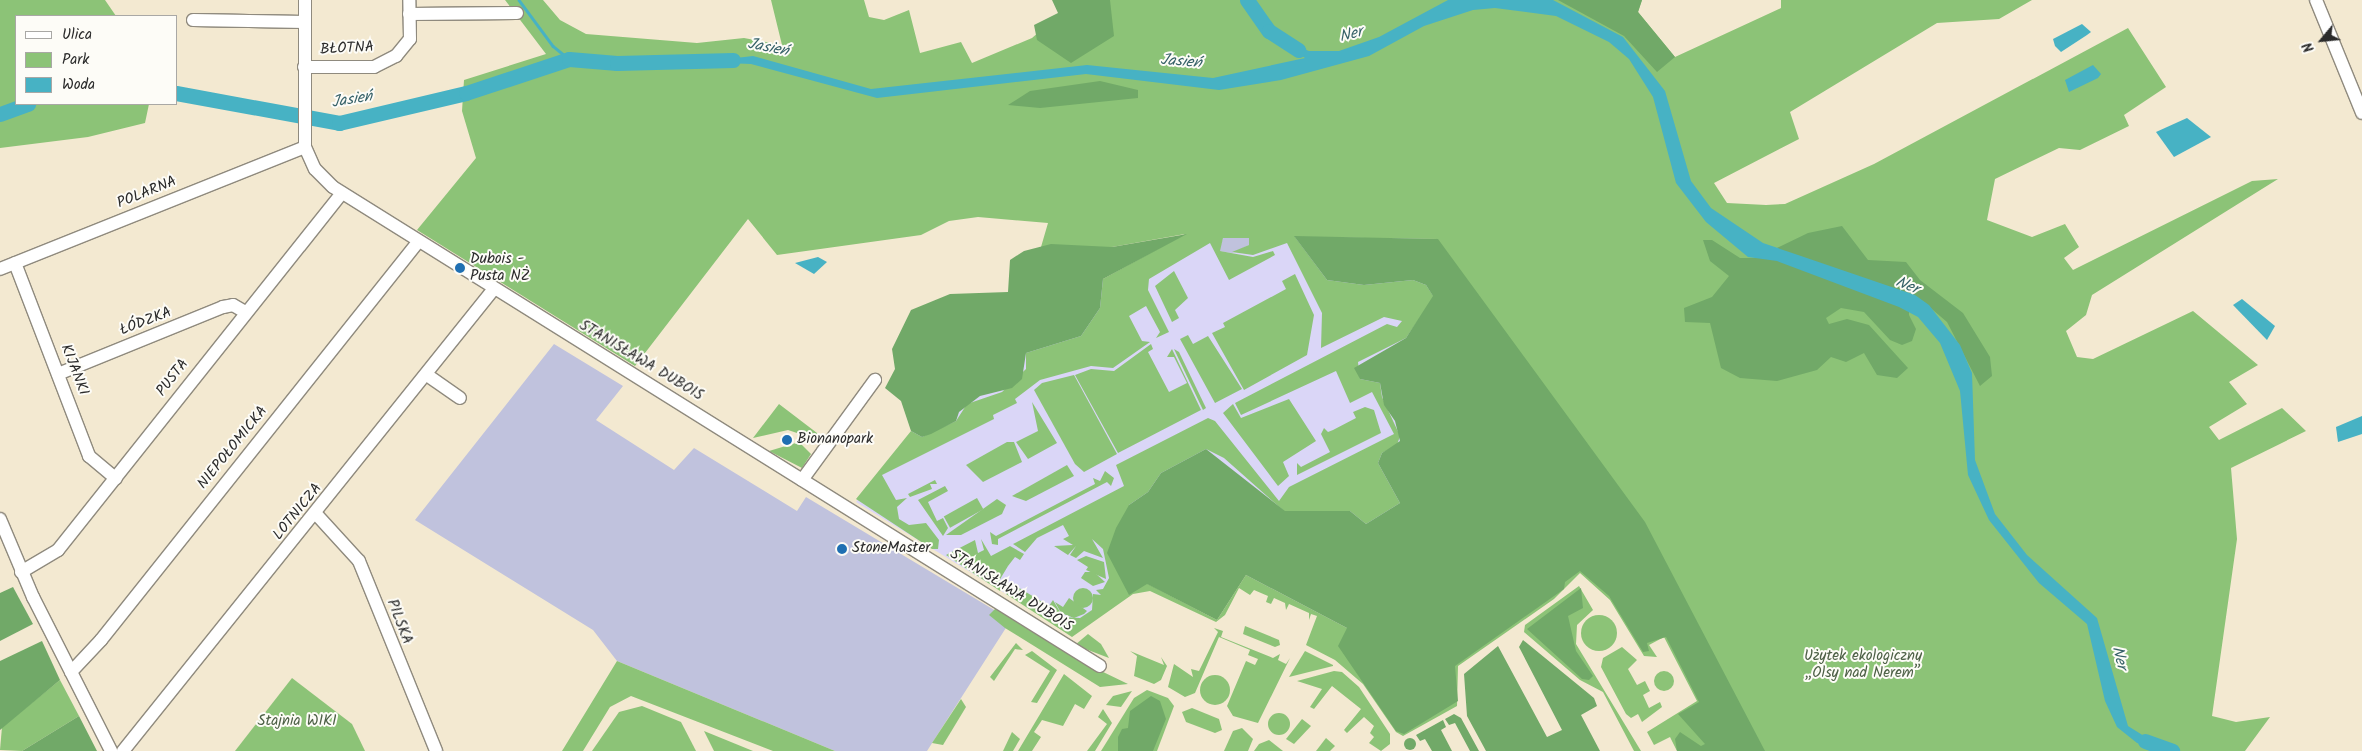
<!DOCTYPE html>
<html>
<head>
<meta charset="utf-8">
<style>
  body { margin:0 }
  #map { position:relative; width:2362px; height:751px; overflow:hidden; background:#f3e9d1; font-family:Kalam,sans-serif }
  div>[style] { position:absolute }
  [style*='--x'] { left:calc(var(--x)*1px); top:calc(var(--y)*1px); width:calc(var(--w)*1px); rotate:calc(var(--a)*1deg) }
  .built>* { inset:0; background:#dad6f7 }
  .industrial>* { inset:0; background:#c0c2dd }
  .green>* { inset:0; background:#8cc377; transform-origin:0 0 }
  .round { border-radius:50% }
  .forest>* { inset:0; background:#71a968 }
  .water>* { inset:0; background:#47b2c4 }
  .stream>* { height:2.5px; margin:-1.25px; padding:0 1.25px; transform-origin:1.25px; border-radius:1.25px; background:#47b2c4 }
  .river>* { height:15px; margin:-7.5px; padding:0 7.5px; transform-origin:7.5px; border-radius:7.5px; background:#47b2c4 }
  .roads { filter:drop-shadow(1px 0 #8f8a7e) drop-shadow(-1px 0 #8f8a7e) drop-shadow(0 1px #8f8a7e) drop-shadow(0 -1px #8f8a7e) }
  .minor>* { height:12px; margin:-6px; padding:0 6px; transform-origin:6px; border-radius:6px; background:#fff }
  .dots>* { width:14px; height:14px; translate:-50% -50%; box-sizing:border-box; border:2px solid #fdfcf7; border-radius:50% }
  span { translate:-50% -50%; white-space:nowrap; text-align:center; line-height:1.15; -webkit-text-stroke:4px #fdfcf7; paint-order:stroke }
  .street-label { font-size:15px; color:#2b2b2b }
  .poi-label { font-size:15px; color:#2b2b2b }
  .left { translate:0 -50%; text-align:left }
  .park-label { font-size:15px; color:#4d6046 }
  .water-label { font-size:16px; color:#366168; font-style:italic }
  .legend { position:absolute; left:15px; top:15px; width:162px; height:90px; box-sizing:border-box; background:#fdfcf7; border:1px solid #a9a8a5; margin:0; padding:6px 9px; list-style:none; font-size:15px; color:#2b2b2b }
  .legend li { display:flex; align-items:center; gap:10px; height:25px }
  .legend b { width:25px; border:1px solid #a9a8a5 }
  .north { position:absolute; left:2297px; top:15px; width:50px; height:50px; -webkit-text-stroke:4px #fdfcf7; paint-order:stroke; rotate:242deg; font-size:14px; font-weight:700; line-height:20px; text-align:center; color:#2b2b2b }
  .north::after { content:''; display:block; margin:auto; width:18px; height:22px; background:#2b2b2b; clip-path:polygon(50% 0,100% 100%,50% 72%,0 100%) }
</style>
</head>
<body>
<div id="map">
  <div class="built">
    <div style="clip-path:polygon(1187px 234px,1438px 239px,1645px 522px,1347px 628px,1246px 575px,1146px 584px,1070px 633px,856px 502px,977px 348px)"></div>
  </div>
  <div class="industrial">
    <div style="clip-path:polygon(1223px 238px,1249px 238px,1249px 245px,1232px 253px,1219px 251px)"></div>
    <div style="clip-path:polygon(554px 344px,623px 386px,596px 420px,674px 470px,694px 448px,797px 511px,806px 497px,1011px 620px,927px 751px,835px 751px,617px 661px,593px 630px,415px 520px)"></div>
  </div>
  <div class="green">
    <div style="clip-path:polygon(0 0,105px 0,116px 16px,16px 16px,16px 104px,149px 104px,145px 123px,88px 137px,0 148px)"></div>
    <div style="clip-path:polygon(evenodd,505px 0,543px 0,560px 20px,586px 34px,697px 43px,744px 38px,782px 45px,771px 0,864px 0,869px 17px,884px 20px,909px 10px,920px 53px,961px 42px,972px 63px,1032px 38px,1061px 13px,1055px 0,1642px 0,1638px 12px,1675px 57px,1781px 8px,1781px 0,2032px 0,1999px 19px,1937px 23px,1790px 112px,1799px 139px,1714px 183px,1727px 203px,1766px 205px,1785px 204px,1874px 164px,2128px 28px,2166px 87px,2124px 115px,2129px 126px,2080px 150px,2059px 148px,1995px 179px,1987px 220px,2032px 237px,2065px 224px,2079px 247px,2064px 258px,2073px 270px,2252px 181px,2278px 179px,2092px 295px,2086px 315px,2066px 331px,2077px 357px,2093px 359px,2193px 311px,2258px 365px,2229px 382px,2247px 404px,2209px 427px,2219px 440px,2282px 408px,2306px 431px,2231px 468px,2237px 539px,2212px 716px,2236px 722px,2270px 717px,2245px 751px,1677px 751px,1670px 737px,1654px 745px,1647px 732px,1697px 701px,1664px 637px,1649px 645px,1657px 657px,1644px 656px,1610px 600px,1580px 573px,1554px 599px,1458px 666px,1457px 706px,1403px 736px,1396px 732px,1363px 684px,1335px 660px,1306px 645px,1317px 616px,1311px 614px,1309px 620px,1309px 613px,1289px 604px,1286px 610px,1285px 603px,1274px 598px,1271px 604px,1266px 602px,1268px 596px,1254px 590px,1250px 595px,1239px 588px,1225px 615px,1216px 622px,1150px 591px,1133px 594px,1072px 637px,1006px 594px,1016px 586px,1049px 606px,1053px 600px,1063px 617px,1080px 618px,1092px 610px,1093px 594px,1101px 595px,1096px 590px,1103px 589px,1109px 578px,1103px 549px,1092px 539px,1103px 558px,1084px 551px,1076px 558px,1070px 555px,1076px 546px,1068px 555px,1054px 546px,1073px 545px,1063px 539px,1069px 536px,1063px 525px,1037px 538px,1025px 552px,1013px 544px,1124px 486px,1116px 465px,1208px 418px,1215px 421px,1279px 501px,1289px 487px,1394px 434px,1372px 392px,1350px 403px,1336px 371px,1241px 415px,1235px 403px,1387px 324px,1397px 327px,1402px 321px,1384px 317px,1321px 348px,1322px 313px,1287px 243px,1253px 255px,1232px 252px,1249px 245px,1249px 238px,1223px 238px,1220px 251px,1253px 257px,1273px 251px,1275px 255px,1229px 280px,1210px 243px,1149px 279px,1148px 290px,1169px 332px,1156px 338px,1160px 332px,1146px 306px,1129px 316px,1142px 341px,1150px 342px,1113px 368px,1091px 366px,1040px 380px,1015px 399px,1017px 403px,993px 415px,994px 419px,882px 475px,896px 500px,907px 498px,897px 507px,899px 519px,909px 525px,926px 523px,939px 540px,938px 549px,932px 549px,856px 499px,911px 431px,922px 437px,956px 421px,967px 404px,1002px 392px,1026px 369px,1026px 353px,1081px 336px,1100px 308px,1103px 279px,1185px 234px,1112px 247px,1041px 247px,1048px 223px,978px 217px,949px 221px,921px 235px,777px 255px,748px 219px,635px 366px,417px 230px,476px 158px,462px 111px,464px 80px,546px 54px,505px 0,1295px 237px,1438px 239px,1449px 649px,1347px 628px,1246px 575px,1217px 620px,1146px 583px,1129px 505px,1148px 492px,1161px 473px,1206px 449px,1224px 458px,1284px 511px,1350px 511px,1366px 524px,1400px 503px,1378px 463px,1382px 453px,1397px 445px,1400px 436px,1382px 397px,1380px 383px,1360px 379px,1358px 362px,1406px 338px,1434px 297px,1426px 285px,1413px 280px,1364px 285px,1327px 280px,1295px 237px)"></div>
    <div style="clip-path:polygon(1174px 271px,1188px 298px,1175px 310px,1179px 318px,1172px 322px,1155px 286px)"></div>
    <div style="clip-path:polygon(1295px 274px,1314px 315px,1307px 355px,1244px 390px,1212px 333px,1225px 327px,1223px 323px,1286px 289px,1282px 281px)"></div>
    <div style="clip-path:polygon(1188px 335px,1193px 344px,1208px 336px,1242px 389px,1215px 403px,1180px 339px)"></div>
    <div style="clip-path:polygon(1151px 344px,1153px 349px,1148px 352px,1169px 392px,1187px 383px,1174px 357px,1167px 357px,1172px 349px,1201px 410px,1118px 453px,1075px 375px,1091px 369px,1114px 371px)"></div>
    <div style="clip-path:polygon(1174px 349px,1179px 352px,1206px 408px,1203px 410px)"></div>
    <div style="clip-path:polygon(1074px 375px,1117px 454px,1084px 472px,1075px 464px,1034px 390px,1042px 383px)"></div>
    <div style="clip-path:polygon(1289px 399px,1316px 441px,1283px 462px,1289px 476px,1278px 486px,1223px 413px,1233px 404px,1241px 418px)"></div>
    <div style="clip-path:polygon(1032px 402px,1057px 443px,1028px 459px,1016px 442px,1038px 431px)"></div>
    <div style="clip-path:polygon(779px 404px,817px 433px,818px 440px,788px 430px,753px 438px)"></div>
    <div style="clip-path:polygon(1365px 407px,1374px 410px,1381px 433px,1297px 475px,1297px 463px,1301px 467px,1330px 452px,1321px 434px,1324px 428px,1328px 432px,1333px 430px,1356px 418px,1353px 412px)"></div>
    <div style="clip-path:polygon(799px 442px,811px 454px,802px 468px,769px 451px)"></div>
    <div style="clip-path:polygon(1007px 442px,1014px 442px,1022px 462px,983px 482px,966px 465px)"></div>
    <div style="clip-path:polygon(1067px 465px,1074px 476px,1026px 501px,1012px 496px)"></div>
    <div style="clip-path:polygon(1105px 471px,1114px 478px,1111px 486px,1107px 482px,998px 539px,998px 545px,992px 544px,990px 532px,996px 536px,1095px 484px,1093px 478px,1100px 481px)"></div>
    <div style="clip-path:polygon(935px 480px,937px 484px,930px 484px,932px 489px,910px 497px,908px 494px)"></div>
    <div style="clip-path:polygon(945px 486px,948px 491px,928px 502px,937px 521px,943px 518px,948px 528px,943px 536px,918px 500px)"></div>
    <div style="left:977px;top:498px;width:13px;height:38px;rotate:61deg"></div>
    <div style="clip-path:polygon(997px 499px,1006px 505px,1002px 514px,961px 535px,946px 535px)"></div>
    <div style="clip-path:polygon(981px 539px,991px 556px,1010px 546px,1024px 554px,1020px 560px,1015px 557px,1008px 566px,999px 581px,1004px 585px,1000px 591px,946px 555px,975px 540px,978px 553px,984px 550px)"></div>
    <div style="clip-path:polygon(1086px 556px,1104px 562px,1106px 579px,1086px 570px,1088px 567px,1077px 560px)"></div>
    <div style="clip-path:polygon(1085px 572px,1094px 572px,1105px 582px,1093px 586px,1081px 578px)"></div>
    <div style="clip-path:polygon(1579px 586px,1593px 610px,1577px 625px,1576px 644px,1641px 751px,1634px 751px,1603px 692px,1580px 680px,1524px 632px,1525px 625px)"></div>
    <div class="round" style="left:1073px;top:588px;width:20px;height:20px"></div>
    <div style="clip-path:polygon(1069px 598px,1087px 611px,1084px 614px,1074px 618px,1061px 613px,1055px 602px,1063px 607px)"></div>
    <div style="clip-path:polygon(997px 607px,1099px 670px,1128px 684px,1100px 687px,1005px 628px,989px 615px)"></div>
    <div class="round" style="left:1581px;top:615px;width:36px;height:36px"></div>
    <div style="clip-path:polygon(1245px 626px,1279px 640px,1280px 645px,1275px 647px,1243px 634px)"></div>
    <div style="clip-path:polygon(1214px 628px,1223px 631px,1221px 637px,1273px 658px,1280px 654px,1278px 660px,1286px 664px,1290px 658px,1258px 723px,1233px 716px,1227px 706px,1246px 661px,1255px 665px,1258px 659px,1248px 655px,1250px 650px,1219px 637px,1195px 693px,1185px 697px,1168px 687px,1174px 664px,1193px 677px,1191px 669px,1199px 671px,1218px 632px)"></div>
    <div style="clip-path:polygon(1088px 634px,1101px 644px,1109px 658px,1075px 645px)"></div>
    <div style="clip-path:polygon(1016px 643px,1023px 650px,1015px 649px,994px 681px,990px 677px)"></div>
    <div style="clip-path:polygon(1622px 647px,1637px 660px,1628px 669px,1637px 685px,1645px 681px,1650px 691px,1643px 695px,1649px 708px,1660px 702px,1662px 707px,1642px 722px,1638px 714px,1631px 718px,1626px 714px,1601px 667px,1603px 658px)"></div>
    <div style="clip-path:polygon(1032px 651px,1057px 670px,1037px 703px,1031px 702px,1050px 671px,1025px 655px)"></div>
    <div style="clip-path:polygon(1130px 651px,1164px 665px,1161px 657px,1167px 666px,1161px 680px,1154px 684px,1134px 676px,1137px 656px)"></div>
    <div style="clip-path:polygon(1305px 651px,1333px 665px,1333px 666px,1289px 677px)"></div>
    <div style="clip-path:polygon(617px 661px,835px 751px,773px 751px,631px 696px,610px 707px,583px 751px,562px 751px)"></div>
    <div class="round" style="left:1654px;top:671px;width:20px;height:20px"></div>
    <div style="clip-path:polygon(1334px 671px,1342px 672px,1359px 687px,1390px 734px,1390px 744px,1381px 751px,1369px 743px,1374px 737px,1370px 733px,1374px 726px,1364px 717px,1347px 733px,1344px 730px,1361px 709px,1332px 686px,1314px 709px,1310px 707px,1322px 689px,1297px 681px)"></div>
    <div style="clip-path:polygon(1064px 674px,1092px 696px,1084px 709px,1075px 704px,1063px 726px,1042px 720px,1034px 732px,1041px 737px,1032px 751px,1018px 751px)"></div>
    <div class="round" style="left:1200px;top:675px;width:30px;height:30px"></div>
    <div style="clip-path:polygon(292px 678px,352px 724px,365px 751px,235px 751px)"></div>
    <div style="clip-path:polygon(60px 680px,79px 716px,22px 751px,0 750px,2px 727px)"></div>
    <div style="clip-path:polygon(1147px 690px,1168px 698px,1174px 706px,1157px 751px,1101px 751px,1134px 698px)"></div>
    <div style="clip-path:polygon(1132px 691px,1121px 707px,1106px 705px,1113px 696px)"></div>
    <div style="clip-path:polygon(961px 699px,966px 707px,943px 745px,932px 743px)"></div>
    <div style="clip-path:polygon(642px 706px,681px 722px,696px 751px,592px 751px,619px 712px)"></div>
    <div style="clip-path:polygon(1192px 708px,1219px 719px,1222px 730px,1215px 733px,1186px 722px,1182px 712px)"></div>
    <div style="clip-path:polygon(1103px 709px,1112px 723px,1095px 751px,1087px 751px,1107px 724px,1098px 717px)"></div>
    <div class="round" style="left:1268px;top:713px;width:22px;height:22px"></div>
    <div style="clip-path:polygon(1302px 719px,1311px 726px,1294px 744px,1286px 739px)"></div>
    <div style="clip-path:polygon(1242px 728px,1253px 739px,1248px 751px,1224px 751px,1233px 731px)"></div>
    <div style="clip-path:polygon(704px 731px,753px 751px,714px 751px)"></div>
    <div style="clip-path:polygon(1012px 732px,1020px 739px,1013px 751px,1003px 751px)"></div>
    <div style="clip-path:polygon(1326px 738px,1335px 746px,1330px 751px,1316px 751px)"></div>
    <div style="clip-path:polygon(1269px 740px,1283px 751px,1254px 751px,1259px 744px)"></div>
  </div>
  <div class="forest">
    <div style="clip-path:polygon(1052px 0,1110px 0,1114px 36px,1071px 63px,1037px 40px,1034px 25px,1058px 13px)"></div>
    <div style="clip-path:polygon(1558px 0,1642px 0,1638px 12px,1675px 57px,1657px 72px,1624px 36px)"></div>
    <div style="clip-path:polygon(1100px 81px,1138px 90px,1138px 98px,1040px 108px,1008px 105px,1030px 91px)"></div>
    <div style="clip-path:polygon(1842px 226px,1868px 260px,1906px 262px,1920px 280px,1963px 313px,1990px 357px,1992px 376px,1980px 386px,1947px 322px,1920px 299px,1909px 299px,1909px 315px,1916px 329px,1912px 341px,1902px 345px,1890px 340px,1864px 312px,1841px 308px,1826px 318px,1829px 324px,1847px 319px,1869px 325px,1908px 368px,1897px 378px,1877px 375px,1864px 353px,1846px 362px,1831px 357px,1817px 370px,1777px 381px,1740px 378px,1721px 368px,1710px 323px,1685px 322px,1684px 308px,1712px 297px,1729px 276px,1710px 261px,1703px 240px,1712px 240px,1740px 258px,1756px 258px,1808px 233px)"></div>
    <div style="clip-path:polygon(1187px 234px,1103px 279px,1100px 308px,1081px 336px,1026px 353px,1022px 379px,1012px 388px,980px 396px,959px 412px,956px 421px,931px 434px,922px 437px,911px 431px,901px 401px,885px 388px,895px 369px,892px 349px,911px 310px,950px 294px,1008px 292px,1010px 260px,1024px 251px,1051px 244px,1112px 247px)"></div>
    <div style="clip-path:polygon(1294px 236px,1438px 239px,1645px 522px,1765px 751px,1677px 751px,1675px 739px,1680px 732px,1701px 746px,1705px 744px,1678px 714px,1699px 702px,1666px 637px,1647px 643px,1649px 651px,1643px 652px,1609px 596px,1580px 571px,1565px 582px,1564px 589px,1455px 666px,1458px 701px,1404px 734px,1396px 731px,1338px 646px,1347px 628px,1246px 575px,1217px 620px,1147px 584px,1129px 595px,1107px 553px,1116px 528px,1129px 505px,1148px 492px,1161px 473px,1206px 449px,1285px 511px,1350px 511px,1366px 524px,1400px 503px,1378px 463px,1382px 453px,1400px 441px,1395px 421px,1384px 405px,1380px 383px,1360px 379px,1354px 368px,1406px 338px,1433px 296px,1426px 285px,1413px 280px,1364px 285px,1327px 280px)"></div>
    <div style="clip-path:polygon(13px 587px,33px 624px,0 641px,0 593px)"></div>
    <div style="clip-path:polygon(1581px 588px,1583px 608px,1568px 616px,1576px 651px,1593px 676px,1589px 680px,1582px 679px,1527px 629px)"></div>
    <div style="clip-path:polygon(1523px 640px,1594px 698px,1597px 706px,1581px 715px,1600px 751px,1486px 751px,1467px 716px,1464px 674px,1498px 646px,1547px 737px,1562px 730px,1519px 647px)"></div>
    <div style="clip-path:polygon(42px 641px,60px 680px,0 730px,0 661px)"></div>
    <div style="clip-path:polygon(1151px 696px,1160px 701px,1166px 719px,1153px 751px,1118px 751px,1118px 737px,1122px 729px,1128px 728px,1130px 711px)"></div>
    <div style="clip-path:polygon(1454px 714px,1461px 718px,1479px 751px,1470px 751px,1455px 723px,1449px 725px,1445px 719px)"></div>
    <div style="clip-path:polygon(79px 716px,97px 751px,21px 751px,22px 751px)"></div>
    <div style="clip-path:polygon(1443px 720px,1446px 727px,1441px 730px,1452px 751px,1432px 751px,1425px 739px,1420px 741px,1416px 735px)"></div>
    <div class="round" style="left:1404px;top:738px;width:12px;height:12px"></div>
  </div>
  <div class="water">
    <div style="clip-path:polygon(1448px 0,1553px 0,1623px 37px,1665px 91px,1691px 181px,1711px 208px,1763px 243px,1915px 295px,1929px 305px,1960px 345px,1972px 373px,1975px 460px,1995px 514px,2027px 555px,2097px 618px,2128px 726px,2168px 751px,2137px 743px,2117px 727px,2105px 701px,2087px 624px,2039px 583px,1989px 520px,1968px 475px,1960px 391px,1940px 343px,1918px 317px,1899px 307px,1777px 261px,1748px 257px,1706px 222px,1676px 183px,1653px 97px,1629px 59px,1609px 42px,1556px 16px,1495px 8px,1473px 10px,1424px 26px,1369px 56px,1281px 80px,1219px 90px,1086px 74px,877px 98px,751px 64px,701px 62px,753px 56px,871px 89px,1087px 65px,1213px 78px,1305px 58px,1280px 41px,1309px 51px,1339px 51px,1379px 37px)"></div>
    <div style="clip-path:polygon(2082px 24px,2091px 32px,2087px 35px,2061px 52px,2055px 46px,2053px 39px)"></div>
    <div style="clip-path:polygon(2093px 65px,2101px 74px,2098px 78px,2069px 92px,2065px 80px)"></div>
    <div style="clip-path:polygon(2187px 118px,2211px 137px,2174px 157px,2156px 132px)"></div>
    <div style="clip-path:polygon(818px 257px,827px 262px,814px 274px,795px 263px)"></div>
    <div style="clip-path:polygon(2242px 299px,2275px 326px,2267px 340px,2233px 305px)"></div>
    <div style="clip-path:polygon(2362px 416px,2362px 434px,2338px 442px,2336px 427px)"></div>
  </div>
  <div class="stream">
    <div style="--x:519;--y:0;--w:57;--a:53.5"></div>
    <div style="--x:553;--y:46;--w:21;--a:39"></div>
  </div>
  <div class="river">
    <div style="--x:1247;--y:0;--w:38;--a:55"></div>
    <div style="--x:1269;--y:31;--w:35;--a:33"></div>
    <div style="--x:176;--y:93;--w:166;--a:10.4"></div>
    <div style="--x:339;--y:123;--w:130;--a:-13.3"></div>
    <div style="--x:466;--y:93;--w:108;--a:-18.3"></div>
    <div style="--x:569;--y:59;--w:48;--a:4.8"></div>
    <div style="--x:617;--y:63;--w:116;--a:-1.5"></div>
    <div style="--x:0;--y:114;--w:30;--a:-20"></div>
    <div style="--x:2145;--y:741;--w:29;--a:20"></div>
  </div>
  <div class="roads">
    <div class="minor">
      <div style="--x:305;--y:0;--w:147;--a:90"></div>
      <div style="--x:305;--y:147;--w:24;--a:66"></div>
      <div style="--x:315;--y:169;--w:25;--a:45"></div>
      <div style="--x:333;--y:187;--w:904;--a:31.99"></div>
      <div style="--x:2316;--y:0;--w:122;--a:67.8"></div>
      <div style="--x:409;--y:14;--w:108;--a:-0.5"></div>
      <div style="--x:193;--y:20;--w:112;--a:1"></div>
      <div style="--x:304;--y:67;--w:70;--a:0"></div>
      <div style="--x:374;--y:67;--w:25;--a:-27"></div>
      <div style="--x:396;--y:56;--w:22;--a:-51"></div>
      <div style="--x:410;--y:39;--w:39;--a:-91"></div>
      <div style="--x:15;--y:263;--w:207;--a:69"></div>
      <div style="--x:89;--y:456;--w:35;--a:40"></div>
      <div style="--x:0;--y:269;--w:328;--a:-21.8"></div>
      <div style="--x:58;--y:374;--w:178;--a:-22.1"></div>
      <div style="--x:223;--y:307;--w:10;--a:-11"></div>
      <div style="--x:233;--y:305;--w:14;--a:30"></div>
      <div style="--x:427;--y:375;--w:40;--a:34.9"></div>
      <div style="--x:802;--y:480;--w:124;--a:-53.9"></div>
      <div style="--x:317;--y:515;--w:62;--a:47.6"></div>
      <div style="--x:359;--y:561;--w:205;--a:67.9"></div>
      <div style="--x:0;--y:519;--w:85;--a:67.1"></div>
      <div style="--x:33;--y:597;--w:173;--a:63.1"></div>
      <div style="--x:21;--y:572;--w:43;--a:-30.7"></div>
      <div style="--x:58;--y:550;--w:456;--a:-51.5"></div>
      <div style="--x:71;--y:672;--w:44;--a:-46.8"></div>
      <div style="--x:101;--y:640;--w:509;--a:-51.46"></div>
      <div style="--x:123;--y:751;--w:591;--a:-51.25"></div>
    </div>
  </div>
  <div class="dots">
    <div style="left:460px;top:268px;background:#1f6fb2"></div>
    <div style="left:787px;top:440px;background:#1f6fb2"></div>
    <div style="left:842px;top:549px;background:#1f6fb2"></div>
  </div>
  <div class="street-label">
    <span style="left:347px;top:49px;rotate:-3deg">BŁOTNA</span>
    <span style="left:147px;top:193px;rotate:-22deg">POLARNA</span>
    <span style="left:146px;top:322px;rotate:-21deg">ŁÓDZKA</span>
    <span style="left:641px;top:361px;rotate:31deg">STANISŁAWA DUBOIS</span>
    <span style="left:74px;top:370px;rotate:69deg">KIJANKI</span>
    <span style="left:173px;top:378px;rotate:-52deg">PUSTA</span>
    <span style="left:233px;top:448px;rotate:-51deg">NIEPOŁOMICKA</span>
    <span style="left:298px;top:512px;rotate:-51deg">LOTNICZA</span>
    <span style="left:1011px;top:591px;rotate:32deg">STANISŁAWA DUBOIS</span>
    <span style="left:399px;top:622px;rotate:69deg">PILSKA</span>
  </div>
  <div class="poi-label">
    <span class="left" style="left:470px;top:268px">Dubois -<br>Pusta NŻ</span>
    <span class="left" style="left:797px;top:440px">Bionanopark</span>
    <span class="left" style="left:852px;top:549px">StoneMaster</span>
  </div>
  <div class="park-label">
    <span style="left:1863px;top:665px">Użytek ekologiczny<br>„Olsy nad Nerem”</span>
    <span style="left:297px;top:722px">Stajnia WIKI</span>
  </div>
  <div class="water-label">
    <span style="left:1351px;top:35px;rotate:-16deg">Ner</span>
    <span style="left:768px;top:48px;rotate:11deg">Jasień</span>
    <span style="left:1181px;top:62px;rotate:5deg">Jasień</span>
    <span style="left:352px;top:100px;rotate:-9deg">Jasień</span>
    <span style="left:1907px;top:286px;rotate:22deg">Ner</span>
    <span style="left:2119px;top:658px;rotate:76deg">Ner</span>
  </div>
  <ul class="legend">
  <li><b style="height:6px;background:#fff"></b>Ulica</li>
  <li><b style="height:14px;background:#8cc377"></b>Park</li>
  <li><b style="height:14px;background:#47b2c4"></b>Woda</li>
  </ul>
  <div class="north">N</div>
</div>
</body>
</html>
